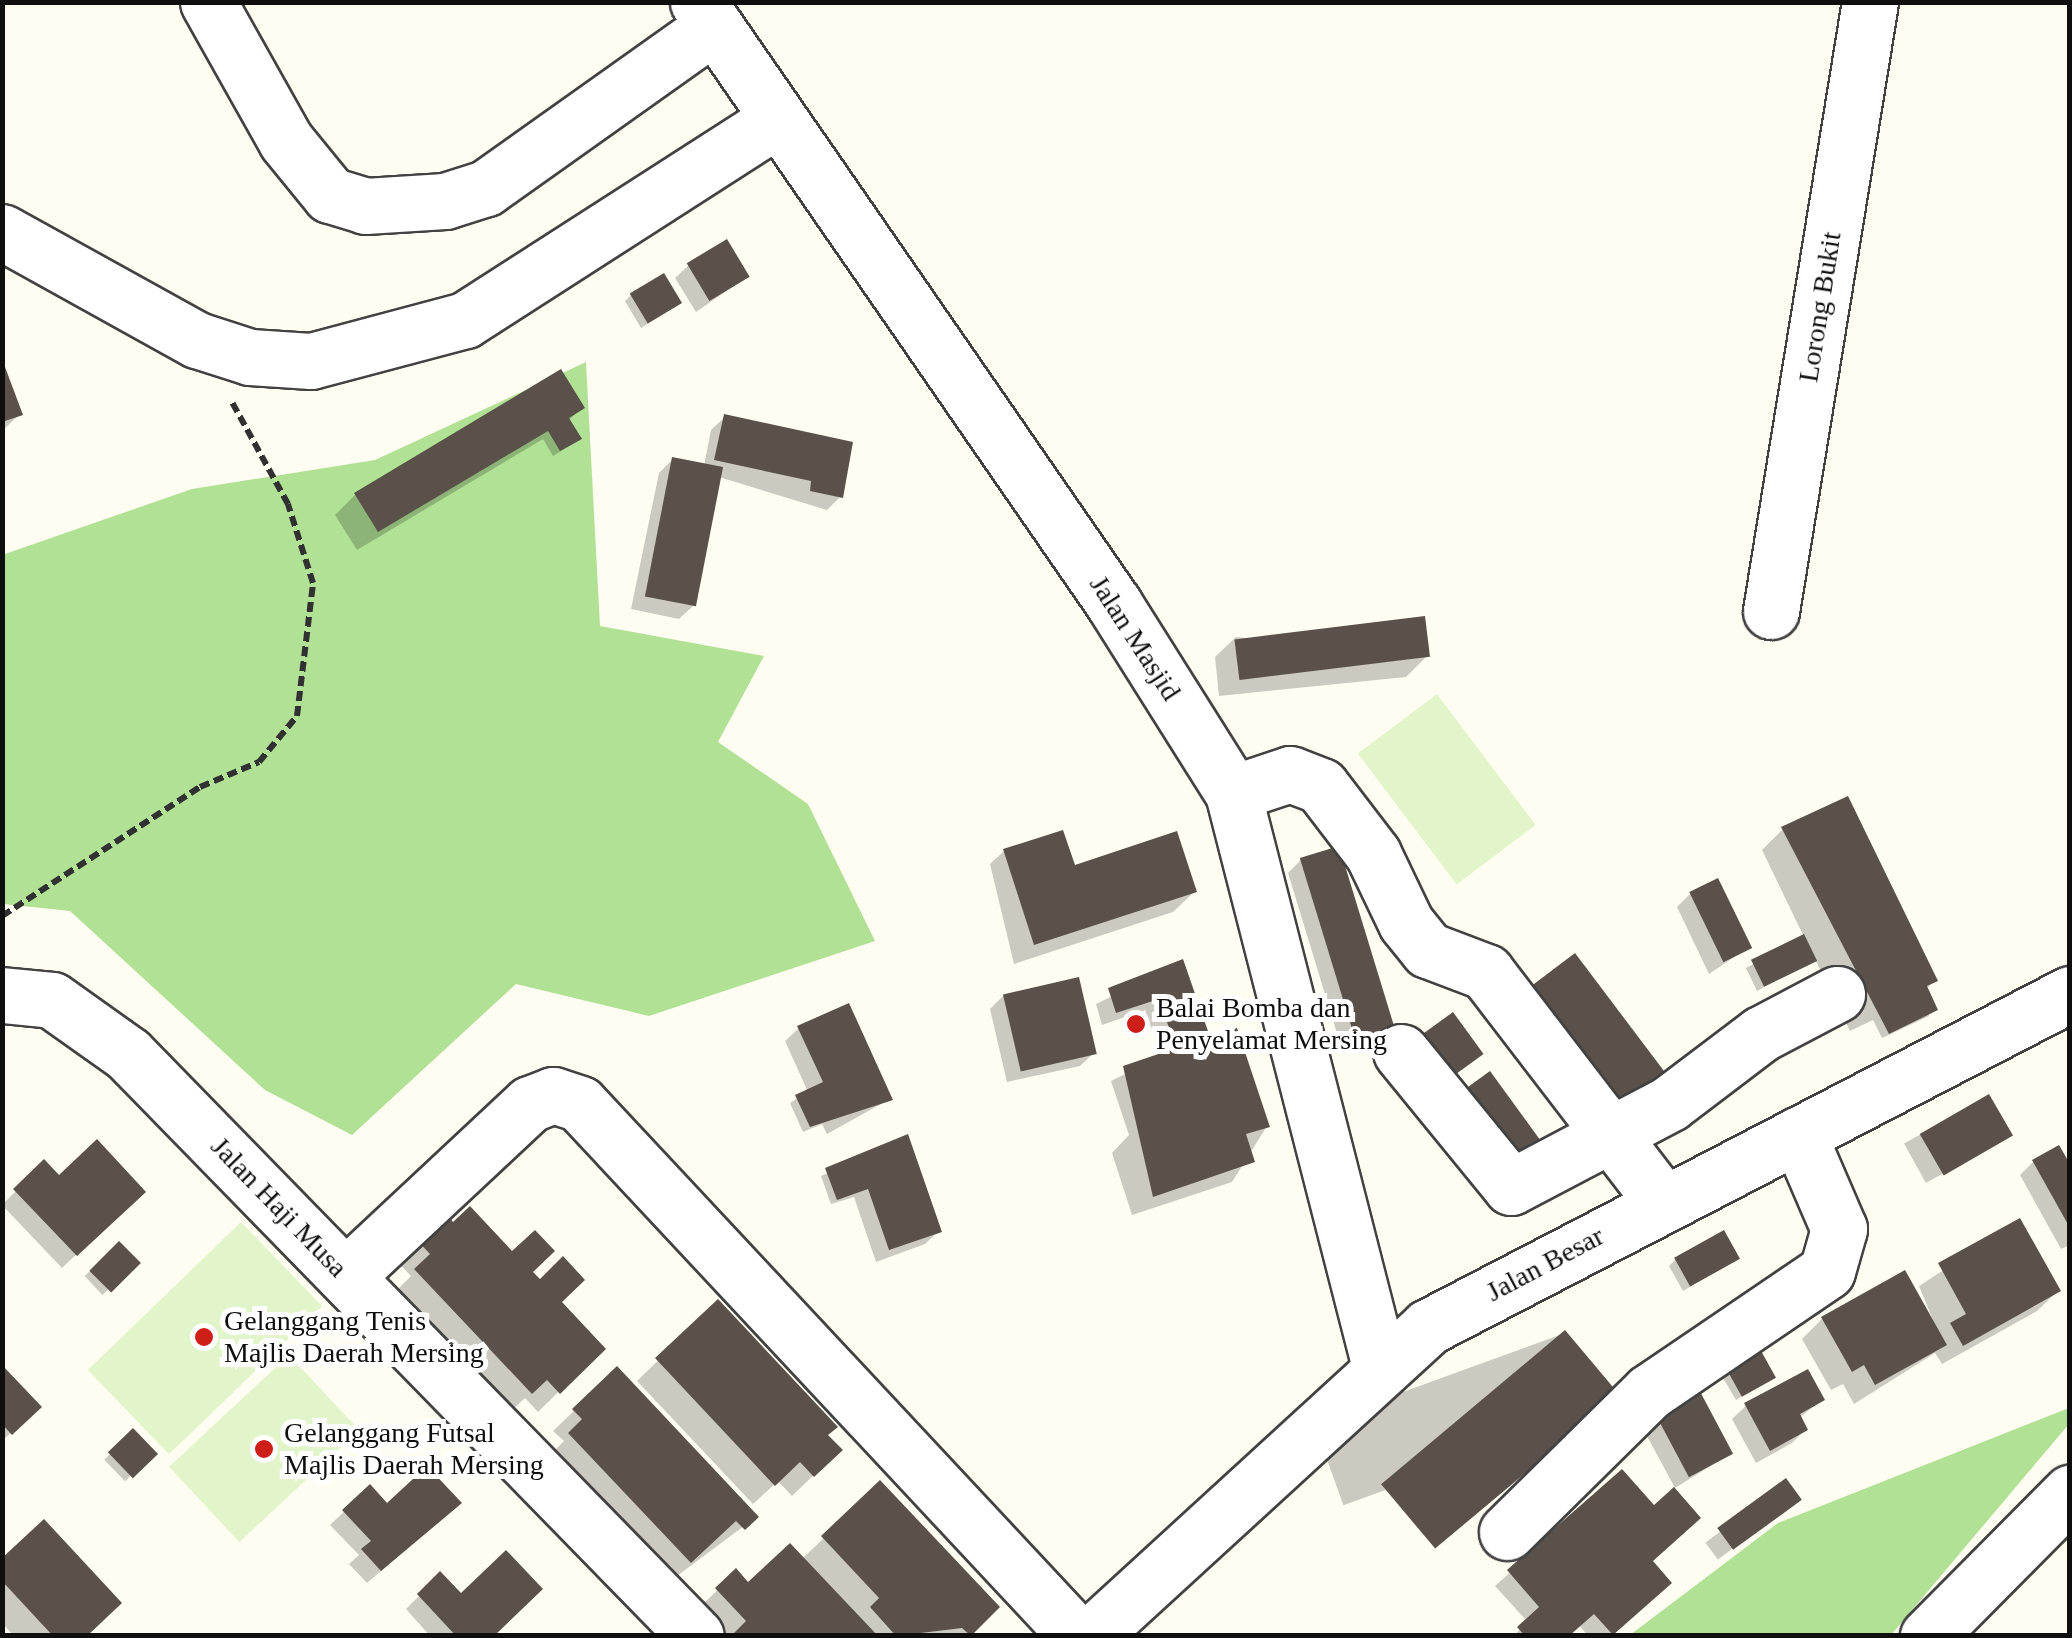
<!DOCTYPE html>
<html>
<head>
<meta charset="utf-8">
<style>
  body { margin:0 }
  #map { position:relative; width:2072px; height:1638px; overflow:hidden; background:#fffdf1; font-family:Georgia,serif }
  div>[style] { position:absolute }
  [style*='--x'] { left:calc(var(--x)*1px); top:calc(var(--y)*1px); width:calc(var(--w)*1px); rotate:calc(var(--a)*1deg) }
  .forest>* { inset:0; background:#b0e194 }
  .pitch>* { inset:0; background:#e2f4c9; transform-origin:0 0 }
  .shadow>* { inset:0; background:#0003; transform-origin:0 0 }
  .building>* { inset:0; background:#59514a; transform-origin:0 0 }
  .path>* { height:6px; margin-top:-3px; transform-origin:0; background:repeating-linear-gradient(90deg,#313131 0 10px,transparent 0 15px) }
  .roads { filter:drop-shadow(2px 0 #424242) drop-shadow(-2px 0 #424242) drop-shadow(0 2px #424242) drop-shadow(0 -2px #424242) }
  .minor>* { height:55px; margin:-27.5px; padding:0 27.5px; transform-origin:27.5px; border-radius:27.5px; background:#fff }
  .dots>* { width:28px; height:28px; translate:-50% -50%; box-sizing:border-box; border:5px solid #fff; border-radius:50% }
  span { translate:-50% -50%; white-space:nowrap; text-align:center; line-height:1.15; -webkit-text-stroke:10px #fff; paint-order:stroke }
  .street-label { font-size:28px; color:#0f0f0f }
  .poi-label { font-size:28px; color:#0f0f0f }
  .left { translate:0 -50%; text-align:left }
  .frame { position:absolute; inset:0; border:5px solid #0f0f0f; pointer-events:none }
</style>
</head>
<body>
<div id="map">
  <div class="forest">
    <div style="clip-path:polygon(586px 362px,600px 626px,764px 656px,718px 742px,808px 804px,875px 941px,649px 1016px,516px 984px,352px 1135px,265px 1090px,70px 911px,3px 904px,2px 555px,192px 489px,375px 460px)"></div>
    <div style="clip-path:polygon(2069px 1408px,2069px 1424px,1891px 1635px,1630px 1635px,1778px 1523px)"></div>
  </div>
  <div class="pitch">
    <div style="left:1437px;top:694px;width:164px;height:99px;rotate:53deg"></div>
    <div style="left:241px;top:1222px;width:117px;height:213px;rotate:46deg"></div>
    <div style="left:289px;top:1355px;width:103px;height:164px;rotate:47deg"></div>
  </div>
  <div class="shadow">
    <div style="clip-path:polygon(689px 265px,747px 277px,696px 312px,675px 278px)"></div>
    <div style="clip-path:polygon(631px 295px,673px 308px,641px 328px,625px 301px)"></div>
    <div style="clip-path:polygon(2px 365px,20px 414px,2px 431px)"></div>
    <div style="clip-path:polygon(581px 408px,568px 421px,579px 438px,573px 444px,553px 456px,543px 439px,357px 550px,335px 515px,355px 495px)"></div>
    <div style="clip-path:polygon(725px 417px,841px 496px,827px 510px,719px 477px,693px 606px,679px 619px,631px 609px,659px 473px,673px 459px,704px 466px,711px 430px)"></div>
    <div style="clip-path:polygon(1236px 637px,1427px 656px,1406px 677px,1219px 696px,1215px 657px)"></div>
    <div style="clip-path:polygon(1783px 829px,1935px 980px,1926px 989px,1929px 1016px,1882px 1038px,1873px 1020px,1850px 1031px,1815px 959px,1757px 991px,1746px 968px,1804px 937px,1762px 850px)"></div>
    <div style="clip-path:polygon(1004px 851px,1073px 867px,1194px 892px,1173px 912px,1014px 964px,990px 864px)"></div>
    <div style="clip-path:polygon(1301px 860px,1392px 1030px,1378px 1043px,1343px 1053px,1288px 873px)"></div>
    <div style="clip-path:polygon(1690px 894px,1749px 947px,1709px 974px,1677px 907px)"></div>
    <div style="clip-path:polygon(1182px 962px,1209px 1042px,1267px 1126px,1232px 1182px,1132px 1215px,1112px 1153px,1129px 1135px,1111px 1081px,1161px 1056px,1145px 1010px,1102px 1025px,1096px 1004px)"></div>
    <div style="clip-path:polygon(1004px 995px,1094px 1053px,1080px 1066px,1007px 1082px,990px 1009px)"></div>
    <div style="clip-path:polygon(799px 1028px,890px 1099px,827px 1134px,822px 1124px,803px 1132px,790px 1103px,808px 1092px,785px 1041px)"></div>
    <div style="left:1988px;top:1097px;width:45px;height:96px;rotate:61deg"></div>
    <div style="clip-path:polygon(858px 1159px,939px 1231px,925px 1244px,876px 1262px,854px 1197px,831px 1204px,821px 1176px)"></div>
    <div style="clip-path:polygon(2033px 1162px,2070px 1170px,2070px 1245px,2061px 1249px,2020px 1175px)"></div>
    <div style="clip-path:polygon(44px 1163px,59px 1179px,142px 1192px,62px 1268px,2px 1205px)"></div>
    <div style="clip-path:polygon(2019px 1221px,2058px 1291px,2037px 1311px,1942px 1364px,1935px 1353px,1854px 1404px,1843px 1384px,1831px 1390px,1802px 1339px,1822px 1319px,1940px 1337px,1919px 1286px)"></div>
    <div style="clip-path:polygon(453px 1225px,530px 1273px,602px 1349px,538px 1412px,525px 1398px,510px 1412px,396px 1291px,411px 1276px,393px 1257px)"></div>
    <div style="left:119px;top:1244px;width:26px;height:47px;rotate:47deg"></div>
    <div style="clip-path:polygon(1737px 1259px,1683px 1291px,1669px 1266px,1675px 1260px)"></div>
    <div style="clip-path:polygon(717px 1303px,825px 1435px,819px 1470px,792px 1496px,778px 1481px,753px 1504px,637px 1381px)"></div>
    <div style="left:1565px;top:1333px;width:86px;height:267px;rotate:70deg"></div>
    <div style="clip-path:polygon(2px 1368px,39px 1407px,2px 1441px)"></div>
    <div style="clip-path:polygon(617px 1370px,756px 1517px,669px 1582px,550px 1455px,564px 1441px,553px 1431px)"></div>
    <div style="clip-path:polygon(1728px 1370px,1773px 1377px,1736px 1400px,1722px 1376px)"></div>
    <div style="clip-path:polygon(1822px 1400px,1799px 1418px,1805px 1430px,1792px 1443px,1756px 1463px,1732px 1419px,1746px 1406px)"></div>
    <div style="clip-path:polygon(1653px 1409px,1730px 1454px,1675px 1488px,1640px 1423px)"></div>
    <div style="left:133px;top:1432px;width:30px;height:40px;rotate:46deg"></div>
    <div style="clip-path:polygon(1621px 1473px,1656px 1596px,1611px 1636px,1588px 1636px,1579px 1625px,1567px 1636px,1514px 1636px,1527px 1621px,1495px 1586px)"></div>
    <div style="left:1786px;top:1482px;width:21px;height:101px;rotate:53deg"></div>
    <div style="clip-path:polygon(880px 1484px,997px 1607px,968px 1636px,721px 1636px,697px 1610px,736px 1572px,748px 1586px,802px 1559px)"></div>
    <div style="clip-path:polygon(369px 1488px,387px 1507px,445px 1516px,367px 1583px,349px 1564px,359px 1555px,330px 1525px)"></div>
    <div style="clip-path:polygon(2px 1561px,85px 1636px,14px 1636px,2px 1623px)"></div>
    <div style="clip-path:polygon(440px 1575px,488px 1636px,430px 1636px,406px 1609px)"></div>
  </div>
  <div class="building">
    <div style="left:727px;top:239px;width:44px;height:47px;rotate:59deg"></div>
    <div style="left:664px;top:273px;width:35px;height:40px;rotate:59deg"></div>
    <div style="clip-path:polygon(2px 359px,23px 415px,2px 422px)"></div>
    <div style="clip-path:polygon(561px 369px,585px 408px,569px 418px,582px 439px,560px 451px,548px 431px,378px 532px,354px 493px)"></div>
    <div style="clip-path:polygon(724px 414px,853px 442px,843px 498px,810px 491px,811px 481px,714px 460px)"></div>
    <div style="left:672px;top:457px;width:52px;height:142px;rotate:11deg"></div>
    <div style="left:1425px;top:616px;width:41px;height:192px;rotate:83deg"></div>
    <div style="clip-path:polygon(1848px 796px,1938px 981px,1927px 986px,1938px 1010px,1889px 1034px,1781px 827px)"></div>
    <div style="clip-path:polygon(1063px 830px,1075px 865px,1177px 831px,1197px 892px,1034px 945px,1003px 849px)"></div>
    <div style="left:1339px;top:846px;width:192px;height:41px;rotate:73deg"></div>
    <div style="left:1718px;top:878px;width:78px;height:32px;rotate:64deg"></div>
    <div style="left:1804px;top:934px;width:30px;height:59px;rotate:64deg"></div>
    <div style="left:1575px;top:953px;width:151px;height:58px;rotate:53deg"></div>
    <div style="clip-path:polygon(1183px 959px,1210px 1037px,1237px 1028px,1270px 1127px,1246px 1134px,1255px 1162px,1153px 1197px,1123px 1066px,1176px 1048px,1159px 999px,1116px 1013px,1108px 988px)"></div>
    <div style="left:1079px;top:977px;width:79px;height:78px;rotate:77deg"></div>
    <div style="clip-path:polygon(849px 1003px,893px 1100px,810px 1127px,795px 1095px,823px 1082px,797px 1026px)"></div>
    <div style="left:1453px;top:1012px;width:52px;height:57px;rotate:54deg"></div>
    <div style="left:1490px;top:1071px;width:97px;height:51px;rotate:54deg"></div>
    <div style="left:1989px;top:1094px;width:48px;height:80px;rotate:60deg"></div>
    <div style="clip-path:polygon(908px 1134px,942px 1232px,889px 1250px,868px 1189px,837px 1200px,825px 1168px)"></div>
    <div style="clip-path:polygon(97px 1139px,146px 1192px,77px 1256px,13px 1189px,44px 1159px,59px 1175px)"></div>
    <div style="clip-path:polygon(2059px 1145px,2070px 1164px,2070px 1228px,2032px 1160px)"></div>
    <div style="clip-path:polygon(470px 1206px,512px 1251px,535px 1230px,555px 1251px,533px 1272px,540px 1279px,563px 1256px,585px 1280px,562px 1302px,606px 1349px,560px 1394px,547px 1380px,532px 1394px,414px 1269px,430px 1254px,412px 1235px,441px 1208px,453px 1222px)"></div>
    <div style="clip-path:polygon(2020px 1218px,2061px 1291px,1963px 1346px,1950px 1323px,1966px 1314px,1938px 1263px)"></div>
    <div style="left:1724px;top:1230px;width:33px;height:57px;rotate:61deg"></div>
    <div style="left:119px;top:1241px;width:31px;height:42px;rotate:45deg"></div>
    <div style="clip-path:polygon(1905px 1270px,1947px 1345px,1875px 1385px,1864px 1365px,1852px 1372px,1821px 1317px)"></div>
    <div style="clip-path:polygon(718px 1299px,838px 1427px,828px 1435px,843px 1450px,814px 1477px,800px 1462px,775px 1486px,655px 1358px)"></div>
    <div style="left:1565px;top:1330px;width:84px;height:240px;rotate:50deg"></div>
    <div style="left:1760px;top:1349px;width:33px;height:39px;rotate:61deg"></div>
    <div style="clip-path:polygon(2px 1365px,42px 1407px,12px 1435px,2px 1424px)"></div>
    <div style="clip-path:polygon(617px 1366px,759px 1517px,745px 1530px,736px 1521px,691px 1563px,568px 1433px,582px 1419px,572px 1409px)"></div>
    <div style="clip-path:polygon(1808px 1369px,1825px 1400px,1800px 1414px,1808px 1430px,1770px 1451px,1744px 1403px)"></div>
    <div style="left:1696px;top:1384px;width:79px;height:50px;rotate:62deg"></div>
    <div style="left:133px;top:1428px;width:36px;height:35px;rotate:46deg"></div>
    <div style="clip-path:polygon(427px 1466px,462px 1503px,381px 1571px,361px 1549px,371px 1541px,342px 1510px,370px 1484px,387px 1503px)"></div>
    <div style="clip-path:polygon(1622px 1469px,1654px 1505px,1674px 1487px,1701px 1518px,1653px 1561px,1672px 1583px,1613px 1635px,1594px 1614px,1569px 1636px,1525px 1636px,1517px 1627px,1539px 1607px,1507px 1570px)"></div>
    <div style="left:1786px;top:1478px;width:27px;height:85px;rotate:54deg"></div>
    <div style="clip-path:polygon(880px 1480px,1000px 1607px,971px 1636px,962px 1628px,896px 1636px,870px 1607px,879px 1598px,821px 1536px)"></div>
    <div style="clip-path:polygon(44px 1519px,122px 1603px,87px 1636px,53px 1636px,2px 1581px,2px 1558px)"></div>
    <div style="clip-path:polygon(790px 1543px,878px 1636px,731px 1636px,746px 1621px,715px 1588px,736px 1568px,748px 1582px)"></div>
    <div style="clip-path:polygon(506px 1550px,543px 1589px,494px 1636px,456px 1636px,417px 1594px,440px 1571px,461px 1593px)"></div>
  </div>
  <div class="path">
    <div style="--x:2;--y:916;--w:236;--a:-33.1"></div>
    <div style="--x:200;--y:787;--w:64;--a:-23"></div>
    <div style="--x:259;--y:762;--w:60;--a:-50.4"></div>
    <div style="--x:297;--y:716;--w:134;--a:-83.1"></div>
    <div style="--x:313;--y:583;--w:83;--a:-107.6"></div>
    <div style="--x:288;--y:504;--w:116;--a:-118.8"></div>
  </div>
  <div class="roads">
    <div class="minor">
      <div style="--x:208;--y:2;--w:159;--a:60.7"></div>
      <div style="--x:286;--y:141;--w:70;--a:50.8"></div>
      <div style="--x:330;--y:195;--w:37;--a:17"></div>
      <div style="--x:365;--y:206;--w:80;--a:-3.6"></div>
      <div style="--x:445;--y:201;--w:43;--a:-17.6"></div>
      <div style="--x:486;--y:188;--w:280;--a:-35.4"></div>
      <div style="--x:698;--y:2;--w:732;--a:55.35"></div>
      <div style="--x:1114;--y:604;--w:223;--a:57.8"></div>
      <div style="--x:1233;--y:793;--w:588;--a:75.63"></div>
      <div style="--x:2;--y:232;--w:223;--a:29"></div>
      <div style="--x:197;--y:340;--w:56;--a:17.8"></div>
      <div style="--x:250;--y:357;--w:61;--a:3.8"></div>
      <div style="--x:311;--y:361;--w:159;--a:-14.9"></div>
      <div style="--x:465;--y:320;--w:371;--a:-32.7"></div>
      <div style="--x:1771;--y:611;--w:617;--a:-80.77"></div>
      <div style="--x:1233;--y:793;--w:60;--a:-18.4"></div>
      <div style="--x:1290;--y:774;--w:33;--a:21"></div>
      <div style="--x:1321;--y:786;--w:86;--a:52.6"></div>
      <div style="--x:1373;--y:854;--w:76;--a:64.4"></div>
      <div style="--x:1406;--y:923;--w:35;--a:51"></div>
      <div style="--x:1428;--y:950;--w:62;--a:20.8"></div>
      <div style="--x:1486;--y:972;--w:291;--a:52.5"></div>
      <div style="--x:2;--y:995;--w:50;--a:5.7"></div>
      <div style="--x:52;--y:1000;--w:93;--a:35.4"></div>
      <div style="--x:128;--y:1054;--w:813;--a:45.7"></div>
      <div style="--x:1401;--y:1052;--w:174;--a:50.8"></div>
      <div style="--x:1511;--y:1187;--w:180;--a:-27.8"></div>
      <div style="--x:1670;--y:1103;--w:114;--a:-37.2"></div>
      <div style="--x:1761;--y:1034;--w:86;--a:-27.8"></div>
      <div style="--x:346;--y:1276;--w:252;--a:-43.1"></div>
      <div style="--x:530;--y:1104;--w:25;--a:-21"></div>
      <div style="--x:553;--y:1095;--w:28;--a:18"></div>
      <div style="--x:580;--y:1104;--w:728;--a:46.95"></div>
      <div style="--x:1507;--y:1532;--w:199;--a:-44.6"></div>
      <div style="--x:1649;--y:1392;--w:215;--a:-34.2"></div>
      <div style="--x:1827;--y:1271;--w:44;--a:-74.1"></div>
      <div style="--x:1839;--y:1229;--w:103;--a:-113.3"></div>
      <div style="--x:1091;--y:1636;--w:457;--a:-42.5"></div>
      <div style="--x:1428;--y:1327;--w:723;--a:-27.42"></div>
      <div style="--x:1928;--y:1636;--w:202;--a:-45.2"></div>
    </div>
  </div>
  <div class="dots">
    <div style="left:1136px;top:1024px;background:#ce1e18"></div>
    <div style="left:204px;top:1337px;background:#ce1e18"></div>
    <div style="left:264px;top:1449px;background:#ce1e18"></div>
  </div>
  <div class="street-label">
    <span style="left:1820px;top:307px;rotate:-81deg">Lorong Bukit</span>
    <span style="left:1135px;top:638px;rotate:57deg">Jalan Masjid</span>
    <span style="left:279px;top:1207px;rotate:46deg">Jalan Haji Musa</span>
    <span style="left:1545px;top:1264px;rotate:-28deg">Jalan Besar</span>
  </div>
  <div class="poi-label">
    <span class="left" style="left:1156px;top:1024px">Balai Bomba dan<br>Penyelamat Mersing</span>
    <span class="left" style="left:224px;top:1337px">Gelanggang Tenis<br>Majlis Daerah Mersing</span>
    <span class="left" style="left:284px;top:1449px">Gelanggang Futsal<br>Majlis Daerah Mersing</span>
  </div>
  <div class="frame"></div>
</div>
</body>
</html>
